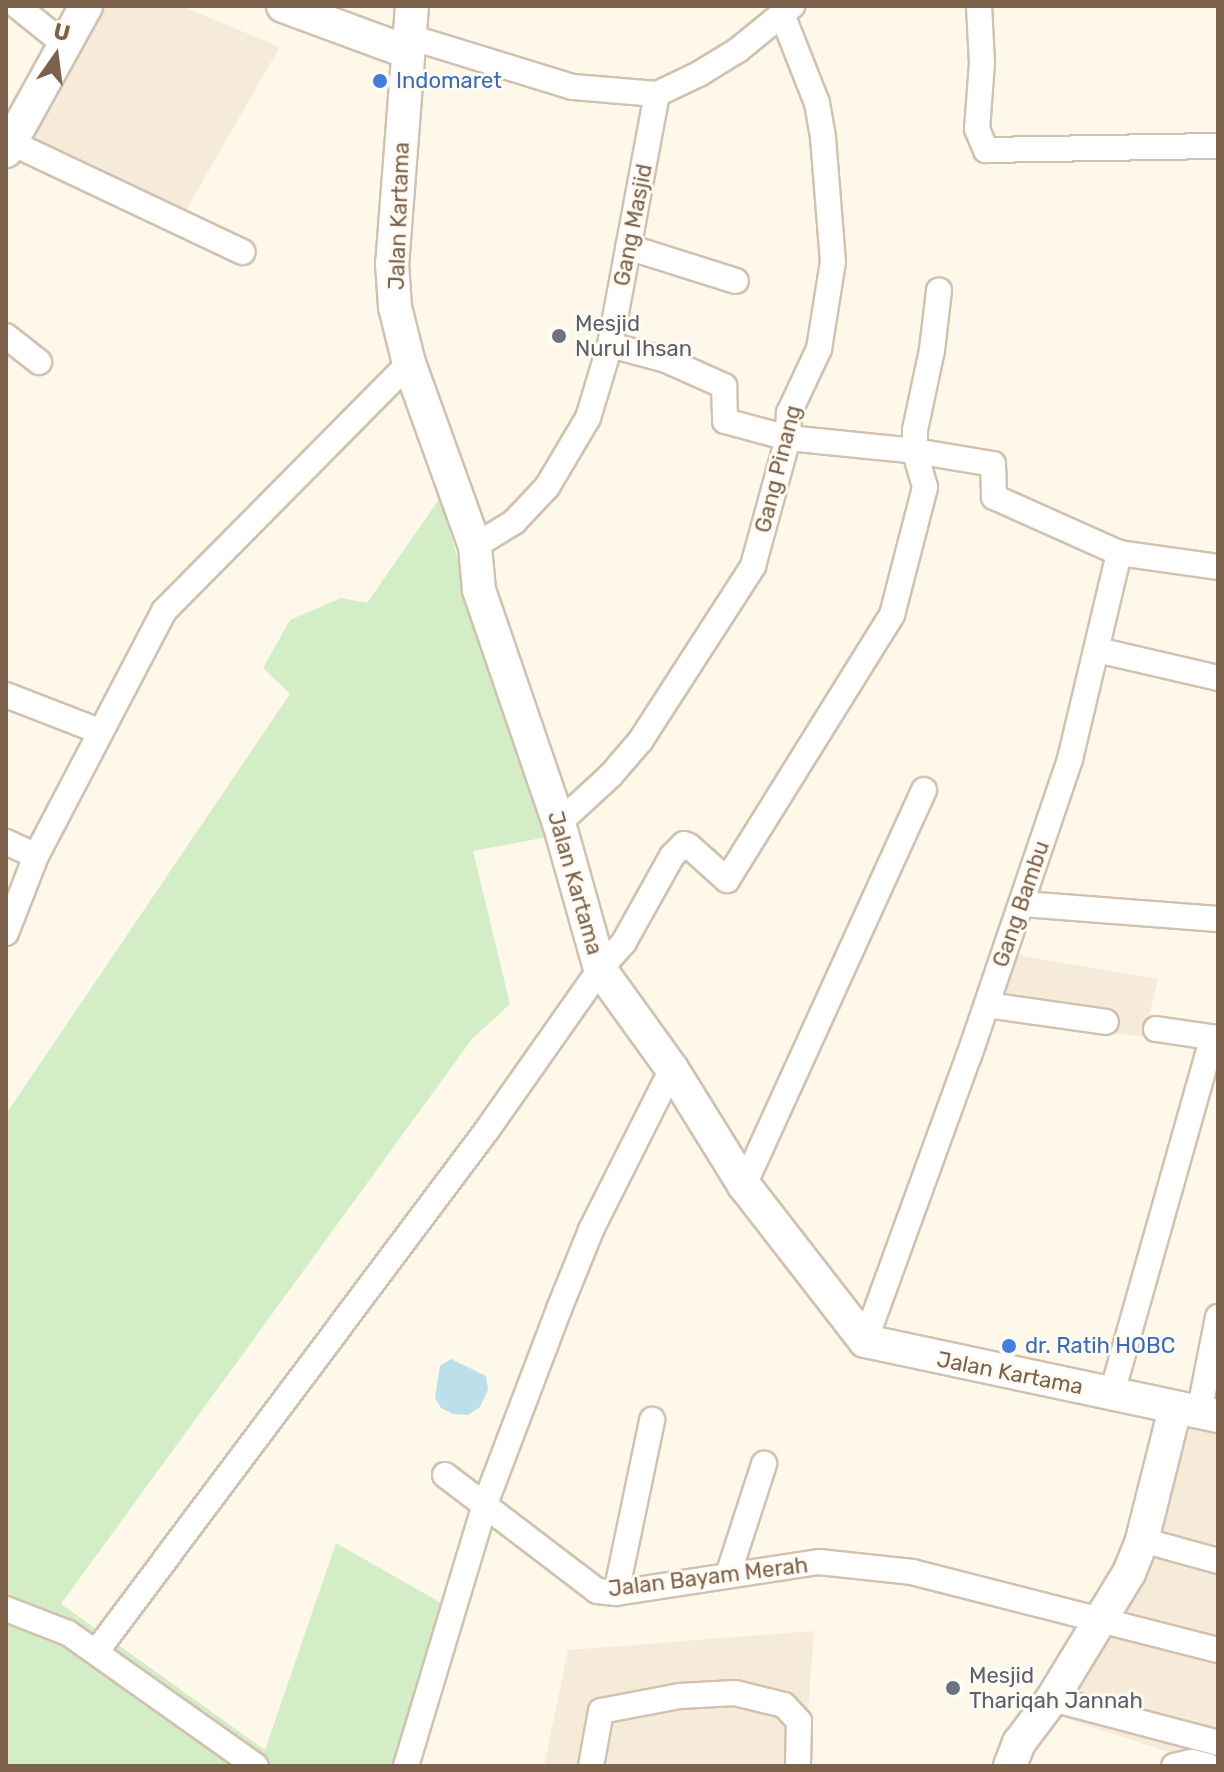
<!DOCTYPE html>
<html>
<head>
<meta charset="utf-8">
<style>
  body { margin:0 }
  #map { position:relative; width:1224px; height:1772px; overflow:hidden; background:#fef8ea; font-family:Rubik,sans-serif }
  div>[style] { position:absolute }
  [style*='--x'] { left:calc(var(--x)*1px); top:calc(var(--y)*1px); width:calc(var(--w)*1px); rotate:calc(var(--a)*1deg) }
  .residential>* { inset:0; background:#f6ebd8 }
  .green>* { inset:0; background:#d3edc7 }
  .water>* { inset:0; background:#bcdfea }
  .roads { filter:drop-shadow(2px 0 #d2c1ae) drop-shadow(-2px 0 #d2c1ae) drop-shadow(0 2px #d2c1ae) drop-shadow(0 -2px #d2c1ae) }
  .street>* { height:24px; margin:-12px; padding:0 12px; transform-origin:12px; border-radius:12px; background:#fff }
  .secondary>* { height:32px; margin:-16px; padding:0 16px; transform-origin:16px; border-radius:16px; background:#fff }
  .dots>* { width:22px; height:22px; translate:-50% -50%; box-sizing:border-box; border:4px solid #fffbf2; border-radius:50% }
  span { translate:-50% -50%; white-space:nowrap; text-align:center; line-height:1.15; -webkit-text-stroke:6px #fffbf2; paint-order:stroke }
  .shop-label { font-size:22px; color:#366cbe }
  .left { translate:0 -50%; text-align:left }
  .street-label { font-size:22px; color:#7c614b }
  .worship-label { font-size:22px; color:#5b616d }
  .frame { position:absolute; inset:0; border:8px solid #7c614b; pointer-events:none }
  .north { position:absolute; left:16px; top:16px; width:80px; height:80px; -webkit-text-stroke:6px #fffbf2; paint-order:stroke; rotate:14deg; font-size:22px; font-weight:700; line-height:32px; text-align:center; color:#7c614b }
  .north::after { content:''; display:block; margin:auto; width:28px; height:36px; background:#7c614b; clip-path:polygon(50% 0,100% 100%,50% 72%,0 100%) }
</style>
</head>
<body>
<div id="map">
  <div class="residential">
    <div style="clip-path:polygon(98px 6px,181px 6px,280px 47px,183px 215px,20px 133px)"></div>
    <div style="clip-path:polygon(1016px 955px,1158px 979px,1144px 1037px,996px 1018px)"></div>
    <div style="clip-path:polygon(1187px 1420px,1218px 1427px,1218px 1766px,1166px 1766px,1169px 1752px,1058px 1716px,1161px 1536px)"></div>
    <div style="clip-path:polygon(814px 1631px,804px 1766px,544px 1766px,568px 1650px)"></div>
  </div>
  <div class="green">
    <div style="clip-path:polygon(440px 498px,500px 703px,547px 837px,473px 851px,510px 1004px,472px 1039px,61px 1604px,265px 1750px,336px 1543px,450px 1608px,399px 1766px,6px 1766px,6px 1114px,290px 694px,263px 668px,290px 620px,341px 598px,367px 603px)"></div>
  </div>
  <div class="water">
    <div style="clip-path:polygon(451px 1359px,486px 1376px,488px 1390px,480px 1407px,468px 1415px,453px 1414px,441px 1408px,435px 1398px,440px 1366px)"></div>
  </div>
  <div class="roads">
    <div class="street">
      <div style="--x:17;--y:6;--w:59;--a:38.8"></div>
      <div style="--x:979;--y:6;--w:57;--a:87"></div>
      <div style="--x:982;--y:63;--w:66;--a:94.3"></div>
      <div style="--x:977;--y:129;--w:23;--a:67"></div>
      <div style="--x:986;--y:150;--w:232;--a:-1"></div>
      <div style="--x:410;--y:37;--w:170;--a:17.1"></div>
      <div style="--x:573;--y:87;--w:84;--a:4.8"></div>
      <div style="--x:657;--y:94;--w:47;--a:-25.5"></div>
      <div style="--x:699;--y:74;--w:46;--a:-31.6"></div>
      <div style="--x:738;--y:50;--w:70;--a:-39.2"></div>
      <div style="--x:12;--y:143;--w:255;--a:25.3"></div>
      <div style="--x:628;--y:247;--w:113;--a:17.5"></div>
      <div style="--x:6;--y:336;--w:42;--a:38.2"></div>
      <div style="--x:610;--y:345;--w:58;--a:15"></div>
      <div style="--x:666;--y:360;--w:64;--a:24.1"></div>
      <div style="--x:724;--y:386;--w:35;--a:88"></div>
      <div style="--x:725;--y:421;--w:65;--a:15.1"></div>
      <div style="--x:788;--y:438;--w:128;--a:5.8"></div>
      <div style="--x:915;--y:451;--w:79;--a:9.5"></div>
      <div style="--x:993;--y:464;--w:33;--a:88"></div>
      <div style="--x:994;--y:497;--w:137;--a:24.1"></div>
      <div style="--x:475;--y:546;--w:46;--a:-31.6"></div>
      <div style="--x:514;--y:522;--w:48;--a:-46.7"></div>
      <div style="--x:547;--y:487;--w:80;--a:-59.3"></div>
      <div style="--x:588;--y:418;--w:76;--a:-73.2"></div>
      <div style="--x:610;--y:345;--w:255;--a:-79.4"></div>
      <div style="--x:1097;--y:650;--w:124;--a:13"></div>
      <div style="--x:6;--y:695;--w:100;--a:21.2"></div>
      <div style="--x:559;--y:823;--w:71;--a:-42.7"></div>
      <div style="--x:611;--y:775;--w:46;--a:-49.4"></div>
      <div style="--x:641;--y:740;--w:207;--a:-57.2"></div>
      <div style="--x:753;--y:566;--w:133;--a:-74.7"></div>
      <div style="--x:788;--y:438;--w:25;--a:-88"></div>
      <div style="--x:789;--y:413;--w:71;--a:-64.9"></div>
      <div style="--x:819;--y:349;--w:88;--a:-80.9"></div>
      <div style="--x:833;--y:262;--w:125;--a:-94.6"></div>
      <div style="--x:823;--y:137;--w:35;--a:-100"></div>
      <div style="--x:817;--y:103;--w:96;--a:-111.5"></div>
      <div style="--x:6;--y:842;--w:33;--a:25"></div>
      <div style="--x:1022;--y:904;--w:197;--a:4.4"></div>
      <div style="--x:6;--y:933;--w:83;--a:-68.7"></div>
      <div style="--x:36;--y:856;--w:276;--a:-62.4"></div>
      <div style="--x:164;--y:611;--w:349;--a:-45.3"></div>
      <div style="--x:987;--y:1005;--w:120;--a:8.1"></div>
      <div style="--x:1156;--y:1029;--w:63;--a:8.3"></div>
      <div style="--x:744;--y:1185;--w:434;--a:-65.5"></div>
      <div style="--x:865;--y:1341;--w:303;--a:-70"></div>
      <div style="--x:969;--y:1056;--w:314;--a:-71.2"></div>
      <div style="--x:1070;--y:759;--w:212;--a:-76.6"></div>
      <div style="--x:1119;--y:553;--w:100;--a:8"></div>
      <div style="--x:1112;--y:1393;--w:356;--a:-74.2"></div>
      <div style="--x:1199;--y:1413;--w:98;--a:-78.8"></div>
      <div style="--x:445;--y:1475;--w:191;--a:37.3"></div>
      <div style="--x:597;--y:1591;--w:19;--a:6"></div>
      <div style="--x:616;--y:1593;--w:205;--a:-8.7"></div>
      <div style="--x:819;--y:1562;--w:94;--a:6.1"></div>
      <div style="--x:912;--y:1572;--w:316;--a:14.3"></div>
      <div style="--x:1142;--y:1540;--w:79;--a:15.4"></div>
      <div style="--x:728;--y:1575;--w:117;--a:-72"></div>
      <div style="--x:616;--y:1593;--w:177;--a:-78.2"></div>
      <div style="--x:6;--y:1609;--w:66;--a:21.2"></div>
      <div style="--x:68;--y:1633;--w:230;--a:35.3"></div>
      <div style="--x:96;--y:1652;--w:652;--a:-53.17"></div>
      <div style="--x:487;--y:1130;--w:197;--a:-54.9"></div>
      <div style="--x:600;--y:969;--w:36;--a:-48"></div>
      <div style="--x:624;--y:942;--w:98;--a:-60.8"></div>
      <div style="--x:672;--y:856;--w:17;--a:-45"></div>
      <div style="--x:684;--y:844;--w:5;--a:22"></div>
      <div style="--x:689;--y:846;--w:51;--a:41.8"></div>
      <div style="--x:727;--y:880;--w:312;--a:-58.1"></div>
      <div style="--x:892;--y:615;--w:132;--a:-75.5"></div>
      <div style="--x:925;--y:487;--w:37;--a:-106"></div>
      <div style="--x:915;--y:451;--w:21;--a:-90"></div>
      <div style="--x:915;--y:430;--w:82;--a:-78"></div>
      <div style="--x:932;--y:350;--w:60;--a:-83.3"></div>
      <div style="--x:1052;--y:1699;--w:172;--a:14.8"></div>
      <div style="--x:406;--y:1766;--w:274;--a:-73.2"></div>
      <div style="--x:485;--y:1504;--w:209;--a:-69.2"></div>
      <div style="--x:559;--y:1309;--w:85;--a:-67.9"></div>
      <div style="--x:591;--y:1230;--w:180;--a:-63.3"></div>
      <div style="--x:591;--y:1766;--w:56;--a:-79.7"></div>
      <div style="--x:601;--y:1711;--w:80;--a:-10.8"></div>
      <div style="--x:680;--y:1696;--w:55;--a:-3.1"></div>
      <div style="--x:735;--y:1693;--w:50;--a:13.8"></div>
      <div style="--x:784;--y:1705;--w:22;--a:47"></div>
      <div style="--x:799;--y:1721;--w:45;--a:91.3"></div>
      <div style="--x:1174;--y:1766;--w:18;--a:-13"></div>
      <div style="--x:1192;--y:1762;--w:17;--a:13"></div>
    </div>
    <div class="secondary">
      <div style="--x:283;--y:6;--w:133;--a:20.2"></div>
      <div style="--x:412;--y:6;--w:258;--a:94.4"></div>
      <div style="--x:392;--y:263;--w:44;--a:86.1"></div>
      <div style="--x:395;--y:307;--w:58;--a:76"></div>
      <div style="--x:409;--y:363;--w:195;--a:70.2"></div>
      <div style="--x:475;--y:546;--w:44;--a:84.8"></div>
      <div style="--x:479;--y:590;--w:246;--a:71.1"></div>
      <div style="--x:559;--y:823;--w:152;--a:74.3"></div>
      <div style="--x:600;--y:969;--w:123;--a:54.2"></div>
      <div style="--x:672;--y:1069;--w:137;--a:58.2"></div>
      <div style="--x:744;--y:1185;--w:197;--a:52.2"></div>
      <div style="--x:865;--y:1341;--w:361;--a:12"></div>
      <div style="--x:6;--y:151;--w:166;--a:-61.1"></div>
      <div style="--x:1010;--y:1766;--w:25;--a:-69"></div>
      <div style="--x:1019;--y:1743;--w:55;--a:-53.1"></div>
      <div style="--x:1052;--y:1699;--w:148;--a:-58.6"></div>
      <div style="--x:1129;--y:1573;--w:35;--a:-68"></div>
      <div style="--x:1142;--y:1540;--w:135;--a:-75.9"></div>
    </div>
  </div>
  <div class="dots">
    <div style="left:380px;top:81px;background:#3f7fe0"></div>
    <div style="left:559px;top:336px;background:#6b7280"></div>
    <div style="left:1009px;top:1346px;background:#3f7fe0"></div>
    <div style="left:953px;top:1688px;background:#6b7280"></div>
  </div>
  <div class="shop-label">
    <span class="left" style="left:396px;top:81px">Indomaret</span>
    <span class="left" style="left:1025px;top:1346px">dr. Ratih HOBC</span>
  </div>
  <div class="street-label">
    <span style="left:399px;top:216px;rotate:-88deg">Jalan Kartama</span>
    <span style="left:633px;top:225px;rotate:-79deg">Gang Masjid</span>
    <span style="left:778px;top:469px;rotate:-76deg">Gang Pinang</span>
    <span style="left:575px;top:883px;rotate:74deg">Jalan Kartama</span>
    <span style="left:1021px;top:904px;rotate:-71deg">Gang Bambu</span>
    <span style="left:1010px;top:1373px;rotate:11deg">Jalan Kartama</span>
    <span style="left:708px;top:1577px;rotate:-7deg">Jalan Bayam Merah</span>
  </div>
  <div class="worship-label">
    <span class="left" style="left:575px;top:336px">Mesjid<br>Nurul Ihsan</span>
    <span class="left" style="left:969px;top:1688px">Mesjid<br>Thariqah Jannah</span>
  </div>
  <div class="frame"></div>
  <div class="north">U</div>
</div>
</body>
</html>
